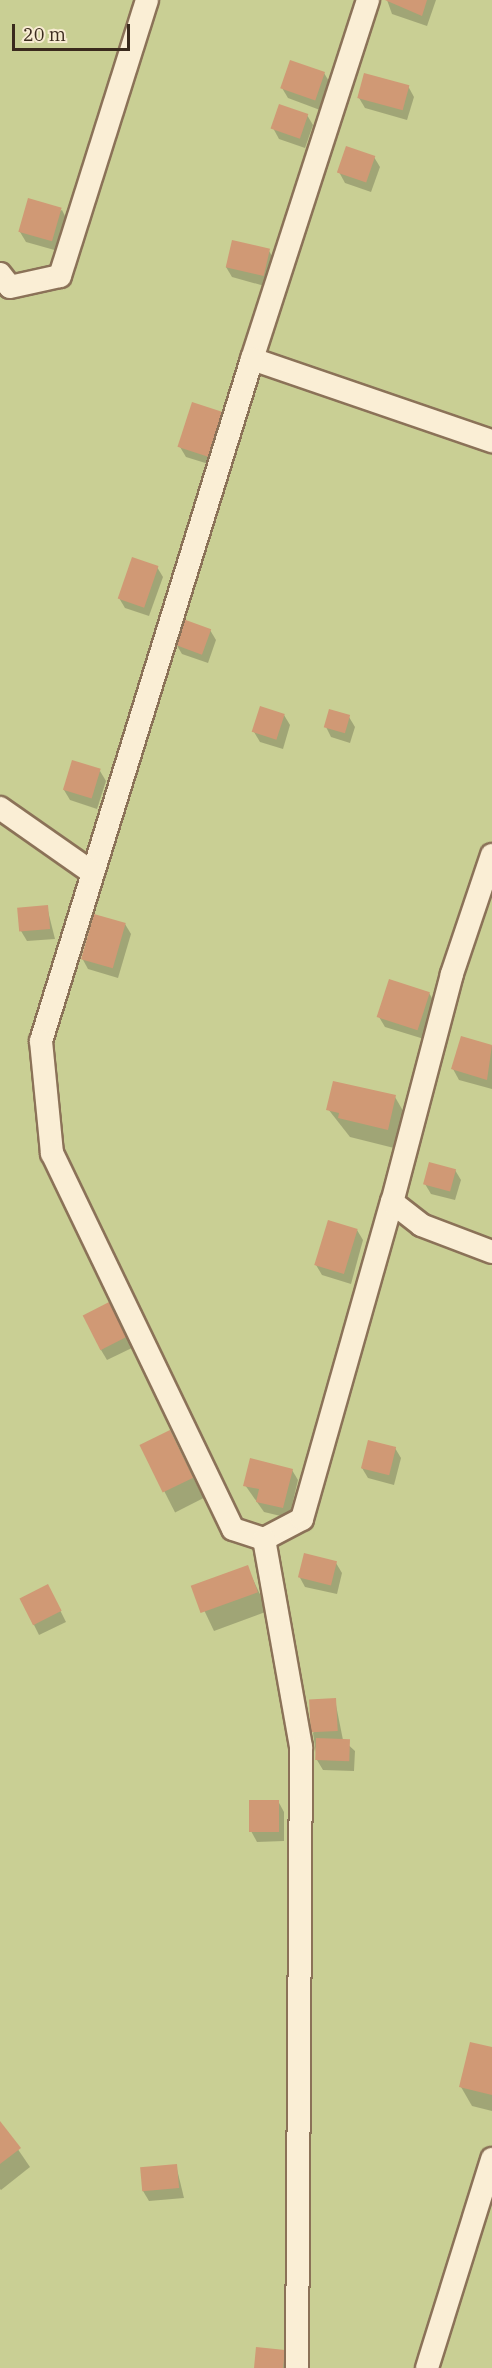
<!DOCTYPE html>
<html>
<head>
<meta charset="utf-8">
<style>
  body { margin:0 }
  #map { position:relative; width:492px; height:2368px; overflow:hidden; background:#f0e1c1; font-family:"IBM Plex Serif",serif }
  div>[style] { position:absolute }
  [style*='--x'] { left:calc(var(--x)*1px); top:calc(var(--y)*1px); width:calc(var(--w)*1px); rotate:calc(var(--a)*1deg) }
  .green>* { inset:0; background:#c9cf94; transform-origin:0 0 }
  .shadow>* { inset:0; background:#0003; transform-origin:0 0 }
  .building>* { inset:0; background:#d09975; transform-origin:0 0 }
  .roads { filter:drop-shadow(2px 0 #8b7258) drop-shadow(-2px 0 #8b7258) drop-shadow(0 2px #8b7258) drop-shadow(0 -2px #8b7258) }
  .service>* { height:22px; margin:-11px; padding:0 11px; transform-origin:11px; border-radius:11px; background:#faeed5 }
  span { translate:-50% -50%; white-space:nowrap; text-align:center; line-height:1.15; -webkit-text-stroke:5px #f7ebd1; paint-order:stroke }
  .scale { position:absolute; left:12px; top:24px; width:118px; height:27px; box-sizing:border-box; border:3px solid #3a2a1d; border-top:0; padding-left:8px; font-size:18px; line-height:21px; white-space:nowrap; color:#3a2a1d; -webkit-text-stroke:4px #f7ebd1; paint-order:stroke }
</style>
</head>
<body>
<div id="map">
  <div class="green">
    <div style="left:0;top:0;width:492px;height:2368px"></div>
  </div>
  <div class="shadow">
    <div style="clip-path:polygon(387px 0,436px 0,427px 26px,392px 14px)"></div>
    <div style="clip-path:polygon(324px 73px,330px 83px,320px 110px,288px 98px,282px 88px)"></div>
    <div style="clip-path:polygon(408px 86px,414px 97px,407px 120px,365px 108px,359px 98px)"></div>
    <div style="clip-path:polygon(307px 115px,313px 125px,305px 148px,279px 139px,273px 128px)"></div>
    <div style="clip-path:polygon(374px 157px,380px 167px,371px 192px,345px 183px,339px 172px)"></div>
    <div style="clip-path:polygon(62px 210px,67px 220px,58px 251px,26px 242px,20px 232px)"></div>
    <div style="clip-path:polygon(269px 251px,275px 261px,268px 287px,232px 277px,226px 267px)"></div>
    <div style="clip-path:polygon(222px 413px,228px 423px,215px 466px,186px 457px,180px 447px)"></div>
    <div style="clip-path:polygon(157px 567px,163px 577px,149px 616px,125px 608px,119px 598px)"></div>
    <div style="clip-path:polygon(210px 630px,216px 640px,208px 663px,182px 654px,176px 644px)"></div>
    <div style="clip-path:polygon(284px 715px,290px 725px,283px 749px,260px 742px,254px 732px)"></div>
    <div style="clip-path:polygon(349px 717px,355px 727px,350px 743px,331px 737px,326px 727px)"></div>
    <div style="clip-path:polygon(100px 771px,106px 781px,97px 809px,70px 800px,64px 790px)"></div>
    <div style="clip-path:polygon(47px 907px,55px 939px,27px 941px,21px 931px)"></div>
    <div style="clip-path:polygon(125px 924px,131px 934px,118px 978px,88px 969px,82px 958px)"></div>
    <div style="clip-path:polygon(429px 993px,435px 1003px,424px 1039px,385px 1027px,379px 1017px)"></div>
    <div style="clip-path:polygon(462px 1037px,492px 1046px,492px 1089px,459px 1080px,453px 1069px)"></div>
    <div style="clip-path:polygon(395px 1097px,406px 1116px,398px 1149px,350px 1137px,328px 1109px)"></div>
    <div style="clip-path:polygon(455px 1170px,461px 1180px,455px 1200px,431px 1194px,425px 1184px)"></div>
    <div style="clip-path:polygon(357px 1230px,363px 1240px,351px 1284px,322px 1275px,316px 1265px)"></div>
    <div style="clip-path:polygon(113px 1302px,136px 1346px,107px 1360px,101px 1350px)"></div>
    <div style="left:170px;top:1432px;width:74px;height:32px;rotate:63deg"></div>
    <div style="clip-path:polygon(395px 1448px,401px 1458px,394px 1485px,368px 1478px,362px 1468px)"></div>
    <div style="clip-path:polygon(292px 1470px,298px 1480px,289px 1518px,264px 1512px,245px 1485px)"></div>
    <div style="clip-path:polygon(336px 1563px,342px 1573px,337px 1594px,305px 1587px,299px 1576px)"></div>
    <div style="clip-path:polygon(247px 1567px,268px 1611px,214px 1631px,193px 1587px)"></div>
    <div style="clip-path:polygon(53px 1596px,66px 1622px,39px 1635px,21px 1599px)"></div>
    <div style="clip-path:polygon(335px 1700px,343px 1740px,355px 1751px,354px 1771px,323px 1770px,317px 1760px,313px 1733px)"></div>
    <div style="clip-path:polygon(278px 1801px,284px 1812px,284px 1841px,257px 1842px,251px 1831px)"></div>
    <div style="clip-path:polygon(492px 2048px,492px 2111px,472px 2106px,461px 2087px)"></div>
    <div style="clip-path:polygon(0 2123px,30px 2167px,1px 2190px,0 2189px)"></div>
    <div style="clip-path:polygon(176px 2165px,184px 2198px,149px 2201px,143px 2191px)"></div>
    <div style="clip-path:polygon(284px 2352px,290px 2368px,255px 2368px)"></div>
  </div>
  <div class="building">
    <div style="clip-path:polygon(385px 0,427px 0,422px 16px)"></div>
    <div style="left:290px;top:60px;width:37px;height:30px;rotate:19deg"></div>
    <div style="left:364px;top:73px;width:47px;height:26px;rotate:15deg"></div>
    <div style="left:279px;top:104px;width:31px;height:26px;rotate:19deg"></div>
    <div style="left:346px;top:146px;width:31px;height:28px;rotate:19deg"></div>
    <div style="left:28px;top:198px;width:35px;height:35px;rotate:16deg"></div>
    <div style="left:232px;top:240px;width:39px;height:28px;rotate:13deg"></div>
    <div style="left:192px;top:402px;width:33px;height:47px;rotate:18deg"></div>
    <div style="left:132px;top:557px;width:28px;height:44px;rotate:19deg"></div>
    <div style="left:183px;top:619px;width:30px;height:27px;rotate:20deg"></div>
    <div style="left:260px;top:706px;width:26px;height:27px;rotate:18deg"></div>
    <div style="left:329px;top:709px;width:22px;height:19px;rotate:16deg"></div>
    <div style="left:72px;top:760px;width:30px;height:31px;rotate:17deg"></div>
    <div style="left:48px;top:905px;width:24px;height:31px;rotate:85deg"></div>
    <div style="left:94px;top:914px;width:33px;height:47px;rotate:16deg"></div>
    <div style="left:389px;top:979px;width:43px;height:40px;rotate:18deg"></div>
    <div style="clip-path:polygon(461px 1036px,492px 1045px,487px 1080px,451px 1069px)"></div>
    <div style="clip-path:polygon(333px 1081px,396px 1095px,388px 1130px,338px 1118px,339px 1113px,326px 1110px)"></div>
    <div style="left:429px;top:1162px;width:28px;height:23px;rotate:15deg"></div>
    <div style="left:328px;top:1220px;width:31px;height:47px;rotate:17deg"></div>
    <div style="left:113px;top:1300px;width:39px;height:34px;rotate:63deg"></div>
    <div style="left:170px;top:1430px;width:53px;height:34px;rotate:64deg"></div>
    <div style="left:368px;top:1440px;width:29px;height:29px;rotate:14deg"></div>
    <div style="clip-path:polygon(250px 1458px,293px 1469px,283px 1508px,256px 1502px,259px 1489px,243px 1486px)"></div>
    <div style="left:304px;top:1553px;width:34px;height:25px;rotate:14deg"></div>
    <div style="left:248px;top:1565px;width:29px;height:61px;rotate:70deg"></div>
    <div style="left:48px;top:1584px;width:30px;height:32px;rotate:63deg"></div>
    <div style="left:336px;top:1698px;width:33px;height:27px;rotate:87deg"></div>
    <div style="left:316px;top:1738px;width:34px;height:22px;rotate:2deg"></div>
    <div style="left:249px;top:1800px;width:30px;height:32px"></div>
    <div style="clip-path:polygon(470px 2042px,492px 2047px,492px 2095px,459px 2087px)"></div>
    <div style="clip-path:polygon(0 2121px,21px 2148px,0 2164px)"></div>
    <div style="left:177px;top:2164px;width:24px;height:37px;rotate:85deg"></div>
    <div style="clip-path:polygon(256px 2347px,285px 2350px,283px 2368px,254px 2368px)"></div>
  </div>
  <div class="roads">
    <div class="service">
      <div style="--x:368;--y:0;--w:377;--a:107.9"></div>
      <div style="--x:252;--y:359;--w:254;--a:18.9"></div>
      <div style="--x:0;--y:274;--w:16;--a:52"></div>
      <div style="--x:10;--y:287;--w:51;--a:-12.4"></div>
      <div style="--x:60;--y:276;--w:289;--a:-72.5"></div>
      <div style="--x:252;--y:359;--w:714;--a:107.19"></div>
      <div style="--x:41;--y:1041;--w:113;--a:84.4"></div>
      <div style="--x:52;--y:1153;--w:417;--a:64.3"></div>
      <div style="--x:233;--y:1529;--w:33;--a:18"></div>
      <div style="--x:264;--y:1539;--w:43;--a:-27.8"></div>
      <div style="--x:302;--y:1519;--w:330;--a:-74.2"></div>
      <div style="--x:0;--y:808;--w:113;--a:35"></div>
      <div style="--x:492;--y:855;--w:126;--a:108.6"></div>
      <div style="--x:452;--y:974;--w:236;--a:104.7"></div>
      <div style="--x:392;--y:1202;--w:37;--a:38"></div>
      <div style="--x:421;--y:1225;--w:76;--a:20.8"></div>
      <div style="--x:264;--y:1539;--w:211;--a:79.9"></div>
      <div style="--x:301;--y:1747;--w:621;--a:90.37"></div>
      <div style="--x:427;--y:2368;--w:219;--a:-72.7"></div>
    </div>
  </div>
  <div class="scale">20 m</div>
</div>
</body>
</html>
